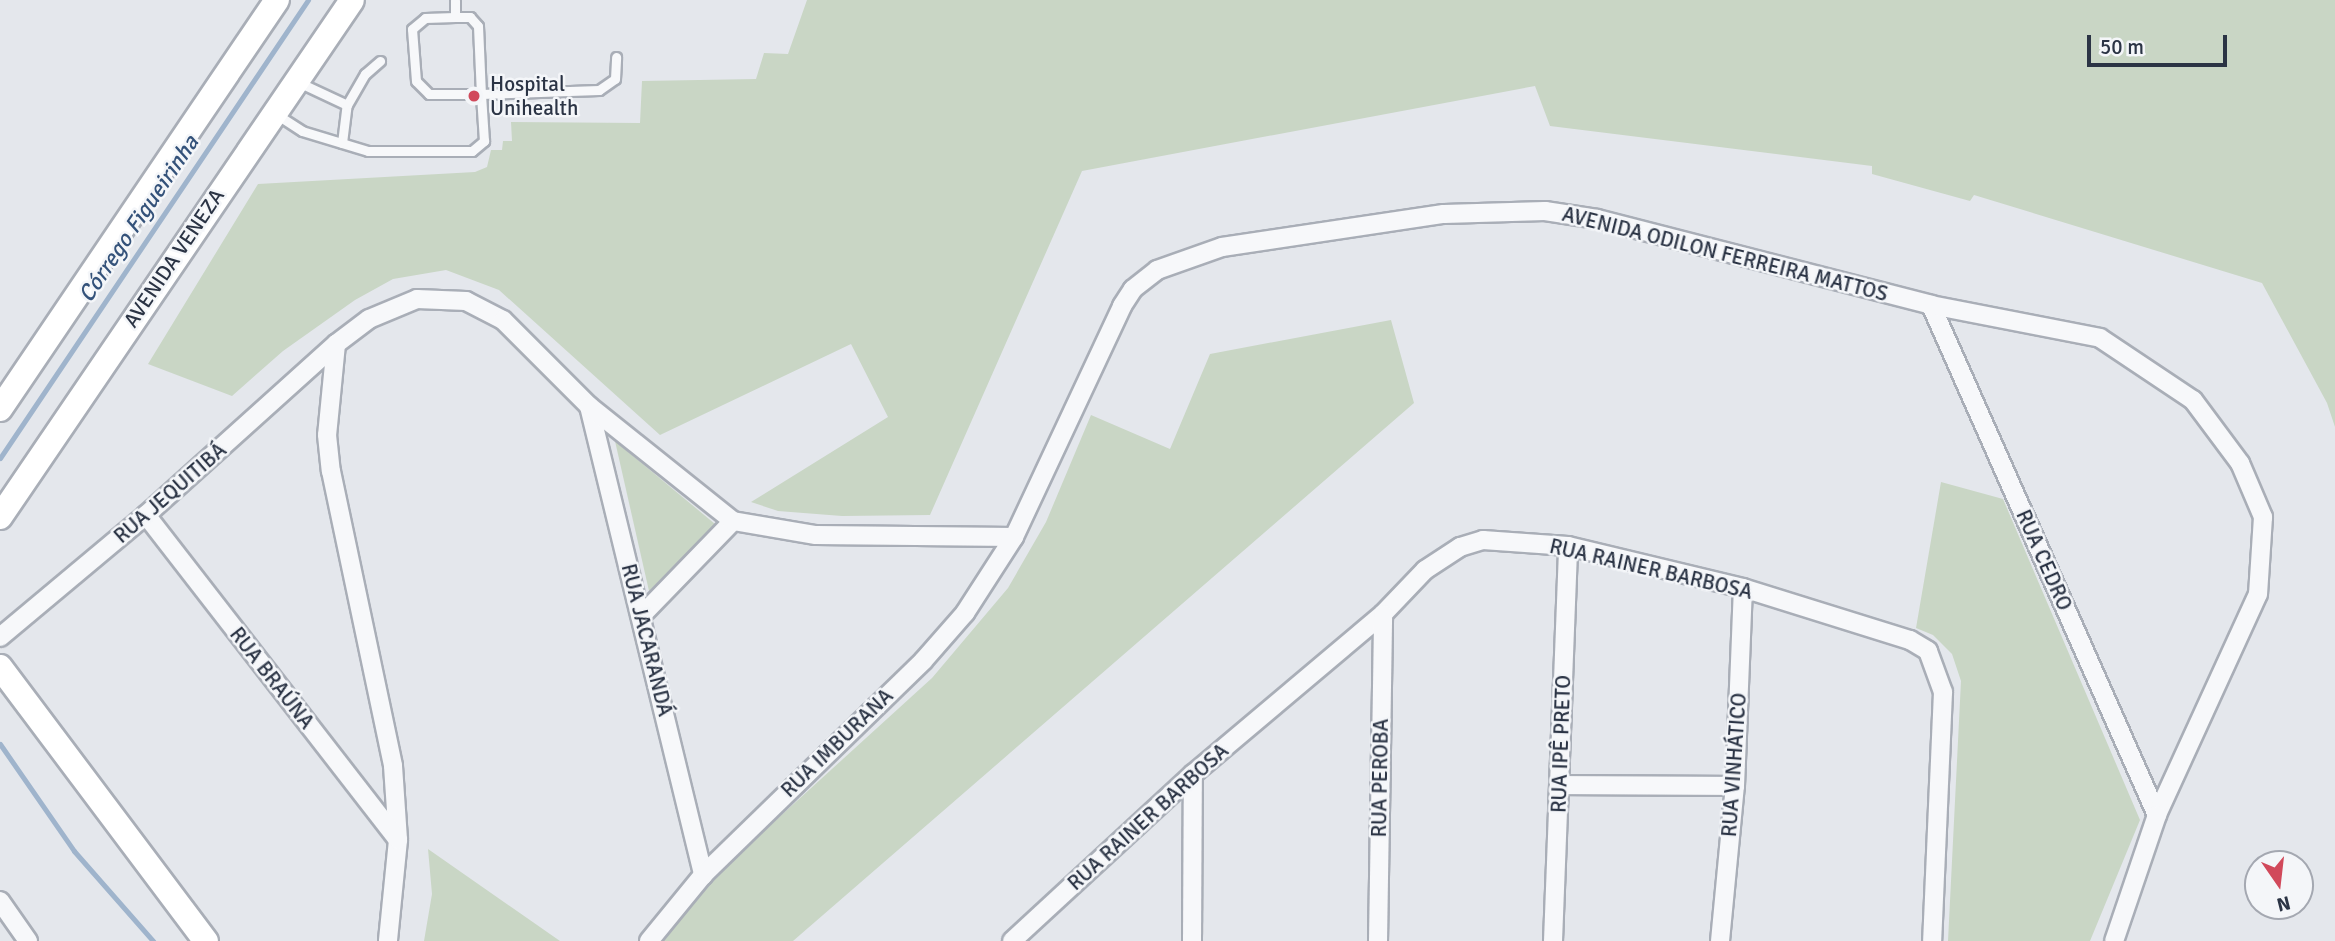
<!DOCTYPE html>
<html>
<head>
<meta charset="utf-8">
<style>
  body { margin:0 }
  #map { position:relative; width:2335px; height:941px; overflow:hidden; background:#e4e7ec; font-family:Signika,sans-serif }
  div>[style] { position:absolute }
  [style*='--x'] { left:calc(var(--x)*1px); top:calc(var(--y)*1px); width:calc(var(--w)*1px); rotate:calc(var(--a)*1deg) }
  .green>* { inset:0; background:#c9d6c5 }
  .stream>* { height:5px; margin:-2.5px; padding:0 2.5px; transform-origin:2.5px; border-radius:2.5px; background:#9fb4cc }
  .roads { filter:drop-shadow(2px 0 #a9aeb7) drop-shadow(-2px 0 #a9aeb7) drop-shadow(0 2px #a9aeb7) drop-shadow(0 -2px #a9aeb7) }
  .lane>* { height:9px; margin:-4.5px; padding:0 4.5px; transform-origin:4.5px; border-radius:4.5px; background:#f7f8fa }
  .street>* { height:18px; margin:-9px; padding:0 9px; transform-origin:9px; border-radius:9px; background:#f7f8fa }
  .secondary>* { height:24px; margin:-12px; padding:0 12px; transform-origin:12px; border-radius:12px; background:#fff }
  .dots>* { width:19px; height:19px; translate:-50% -50%; box-sizing:border-box; border:4px solid #f4f6f9; border-radius:50% }
  span { translate:-50% -50%; white-space:nowrap; text-align:center; line-height:1.15; -webkit-text-stroke:5px #f4f6f9; paint-order:stroke }
  .poi-label { font-size:21px; color:#2b3445 }
  .left { translate:0 -50%; text-align:left }
  .street-label { font-size:21px; color:#2b3445 }
  .water-label { font-size:23px; color:#34527a; font-style:italic }
  .north { position:absolute; left:2244px; top:850px; width:70px; height:70px; box-sizing:border-box; background:#f4f6f9; border:2px solid #a4a8b1; border-radius:50%; rotate:166deg; font-size:19px; font-weight:700; line-height:28px; text-align:center; color:#2b3445 }
  .north::after { content:''; display:block; margin:auto; width:24px; height:32px; background:#d1495b; clip-path:polygon(50% 0,100% 100%,50% 72%,0 100%) }
  .scale { position:absolute; left:2087px; top:35px; width:140px; height:32px; box-sizing:border-box; border:4px solid #2b3445; border-top:0; padding-left:9px; font-size:21px; line-height:24px; white-space:nowrap; color:#2b3445; -webkit-text-stroke:5px #f4f6f9; paint-order:stroke }
</style>
</head>
<body>
<div id="map">
  <div class="green">
    <div style="clip-path:polygon(807px 0,2335px 0,2335px 427px,2327px 403px,2262px 283px,1974px 195px,1970px 201px,1872px 174px,1872px 166px,1550px 126px,1535px 86px,1082px 171px,930px 515px,842px 516px,778px 511px,751px 502px,888px 417px,851px 344px,660px 435px,499px 290px,446px 270px,393px 279px,355px 300px,283px 351px,232px 396px,148px 364px,258px 184px,475px 172px,487px 167px,491px 150px,502px 150px,503px 141px,512px 141px,511px 122px,640px 123px,642px 81px,756px 79px,764px 53px,788px 54px)"></div>
    <div style="clip-path:polygon(1391px 320px,1414px 403px,793px 941px,660px 941px,710px 880px,932px 678px,1008px 588px,1046px 522px,1091px 415px,1170px 449px,1210px 354px)"></div>
    <div style="clip-path:polygon(615px 441px,715px 524px,649px 591px)"></div>
    <div style="clip-path:polygon(1941px 482px,2003px 499px,2140px 820px,2090px 941px,1948px 941px,1961px 681px,1952px 654px,1933px 635px,1916px 628px)"></div>
    <div style="clip-path:polygon(428px 849px,560px 941px,424px 941px,432px 894px)"></div>
  </div>
  <div class="stream">
    <div style="--x:0;--y:458;--w:552;--a:-56.08"></div>
    <div style="--x:0;--y:744;--w:130;--a:55.3"></div>
    <div style="--x:74;--y:851;--w:120;--a:48.7"></div>
  </div>
  <div class="roads">
    <div class="lane">
      <div style="--x:455;--y:0;--w:17;--a:90"></div>
      <div style="--x:455;--y:17;--w:15;--a:0"></div>
      <div style="--x:470;--y:17;--w:12;--a:48"></div>
      <div style="--x:478;--y:26;--w:68;--a:87.5"></div>
      <div style="--x:481;--y:94;--w:52;--a:180"></div>
      <div style="--x:429;--y:94;--w:18;--a:-135"></div>
      <div style="--x:416;--y:81;--w:52;--a:-94.4"></div>
      <div style="--x:412;--y:29;--w:17;--a:-40"></div>
      <div style="--x:425;--y:18;--w:30;--a:-2"></div>
      <div style="--x:298;--y:82;--w:54;--a:25.1"></div>
      <div style="--x:276;--y:114;--w:31;--a:33"></div>
      <div style="--x:302;--y:131;--w:69;--a:16.9"></div>
      <div style="--x:368;--y:151;--w:104;--a:0"></div>
      <div style="--x:472;--y:151;--w:16;--a:-40"></div>
      <div style="--x:484;--y:141;--w:47;--a:-93.7"></div>
      <div style="--x:481;--y:94;--w:118;--a:-1.9"></div>
      <div style="--x:599;--y:90;--w:19;--a:-35"></div>
      <div style="--x:615;--y:79;--w:22;--a:-87"></div>
      <div style="--x:342;--y:143;--w:38;--a:-83"></div>
      <div style="--x:347;--y:105;--w:36;--a:-60"></div>
      <div style="--x:365;--y:74;--w:20;--a:-41"></div>
    </div>
    <div class="street">
      <div style="--x:1931;--y:305;--w:558;--a:66.1"></div>
      <div style="--x:336;--y:344;--w:91;--a:95.6"></div>
      <div style="--x:327;--y:435;--w:36;--a:84"></div>
      <div style="--x:331;--y:471;--w:301;--a:78.1"></div>
      <div style="--x:393;--y:766;--w:74;--a:86.1"></div>
      <div style="--x:398;--y:840;--w:101;--a:95.7"></div>
      <div style="--x:589;--y:406;--w:483;--a:76.3"></div>
      <div style="--x:146;--y:515;--w:411;--a:52.2"></div>
      <div style="--x:641;--y:616;--w:132;--a:-45.9"></div>
      <div style="--x:0;--y:637;--w:190;--a:-39.9"></div>
      <div style="--x:146;--y:515;--w:256;--a:-42"></div>
      <div style="--x:336;--y:344;--w:41;--a:-37.1"></div>
      <div style="--x:369;--y:319;--w:52;--a:-22.6"></div>
      <div style="--x:417;--y:299;--w:49;--a:2.3"></div>
      <div style="--x:466;--y:301;--w:42;--a:27.2"></div>
      <div style="--x:503;--y:320;--w:122;--a:45"></div>
      <div style="--x:589;--y:406;--w:184;--a:38.6"></div>
      <div style="--x:733;--y:521;--w:84;--a:9.6"></div>
      <div style="--x:816;--y:535;--w:198;--a:0.6"></div>
      <div style="--x:1014;--y:537;--w:255;--a:-64.9"></div>
      <div style="--x:1122;--y:306;--w:20;--a:-57"></div>
      <div style="--x:1133;--y:289;--w:31;--a:-38"></div>
      <div style="--x:1157;--y:270;--w:69;--a:-19.5"></div>
      <div style="--x:1222;--y:247;--w:224;--a:-8.5"></div>
      <div style="--x:1444;--y:214;--w:101;--a:-1.7"></div>
      <div style="--x:1545;--y:211;--w:53;--a:8.7"></div>
      <div style="--x:1597;--y:219;--w:345;--a:14.4"></div>
      <div style="--x:1931;--y:305;--w:172;--a:11"></div>
      <div style="--x:2100;--y:338;--w:112;--a:33.7"></div>
      <div style="--x:2193;--y:400;--w:79;--a:53.3"></div>
      <div style="--x:2240;--y:463;--w:59;--a:66.9"></div>
      <div style="--x:2263;--y:517;--w:77;--a:93.7"></div>
      <div style="--x:2258;--y:594;--w:243;--a:114.6"></div>
      <div style="--x:2157;--y:815;--w:133;--a:108.8"></div>
      <div style="--x:1560;--y:785;--w:175;--a:0.3"></div>
      <div style="--x:0;--y:901;--w:49;--a:55"></div>
      <div style="--x:649;--y:941;--w:85;--a:-50.7"></div>
      <div style="--x:703;--y:875;--w:307;--a:-44.2"></div>
      <div style="--x:923;--y:661;--w:64;--a:-48.8"></div>
      <div style="--x:965;--y:613;--w:90;--a:-57.2"></div>
      <div style="--x:1012;--y:941;--w:246;--a:-42.7"></div>
      <div style="--x:1193;--y:774;--w:248;--a:-40.1"></div>
      <div style="--x:1383;--y:614;--w:61;--a:-46.3"></div>
      <div style="--x:1425;--y:570;--w:42;--a:-33.3"></div>
      <div style="--x:1460;--y:547;--w:24;--a:-17"></div>
      <div style="--x:1483;--y:540;--w:85;--a:4"></div>
      <div style="--x:1568;--y:546;--w:180;--a:13.5"></div>
      <div style="--x:1743;--y:588;--w:175;--a:17.3"></div>
      <div style="--x:1910;--y:640;--w:21;--a:31"></div>
      <div style="--x:1928;--y:651;--w:44;--a:69.9"></div>
      <div style="--x:1943;--y:692;--w:249;--a:92.5"></div>
      <div style="--x:1192;--y:941;--w:167;--a:-89.7"></div>
      <div style="--x:1378;--y:941;--w:327;--a:-89.1"></div>
      <div style="--x:1553;--y:941;--w:395;--a:-87.8"></div>
      <div style="--x:1720;--y:941;--w:156;--a:-84.5"></div>
      <div style="--x:1735;--y:786;--w:198;--a:-87.7"></div>
    </div>
    <div class="secondary">
      <div style="--x:0;--y:409;--w:494;--a:-55.9"></div>
      <div style="--x:0;--y:517;--w:625;--a:-55.75"></div>
      <div style="--x:0;--y:667;--w:343;--a:53.1"></div>
    </div>
  </div>
  <div class="dots">
    <div style="left:474px;top:96px;background:#d1495b"></div>
  </div>
  <div class="poi-label">
    <span class="left" style="left:490px;top:96px">Hospital<br>Unihealth</span>
  </div>
  <div class="street-label">
    <span style="left:1725px;top:254px;rotate:14deg">AVENIDA ODILON FERREIRA MATTOS</span>
    <span style="left:174px;top:258px;rotate:-56deg">AVENIDA VENEZA</span>
    <span style="left:170px;top:493px;rotate:-41deg">RUA JEQUITIBÁ</span>
    <span style="left:2044px;top:560px;rotate:66deg">RUA CEDRO</span>
    <span style="left:1651px;top:569px;rotate:13deg">RUA RAINER BARBOSA</span>
    <span style="left:647px;top:640px;rotate:76deg">RUA JACARANDÁ</span>
    <span style="left:272px;top:678px;rotate:52deg">RUA BRAÚNA</span>
    <span style="left:837px;top:743px;rotate:-44deg">RUA IMBURANA</span>
    <span style="left:1561px;top:744px;rotate:-88deg">RUA IPÊ PRETO</span>
    <span style="left:1734px;top:765px;rotate:-86deg">RUA VINHÁTICO</span>
    <span style="left:1380px;top:778px;rotate:-89deg">RUA PEROBA</span>
    <span style="left:1148px;top:817px;rotate:-42deg">RUA RAINER BARBOSA</span>
  </div>
  <div class="water-label">
    <span style="left:139px;top:219px;rotate:-56deg">Córrego Figueirinha</span>
  </div>
  <div class="north">N</div>
  <div class="scale">50 m</div>
</div>
</body>
</html>
